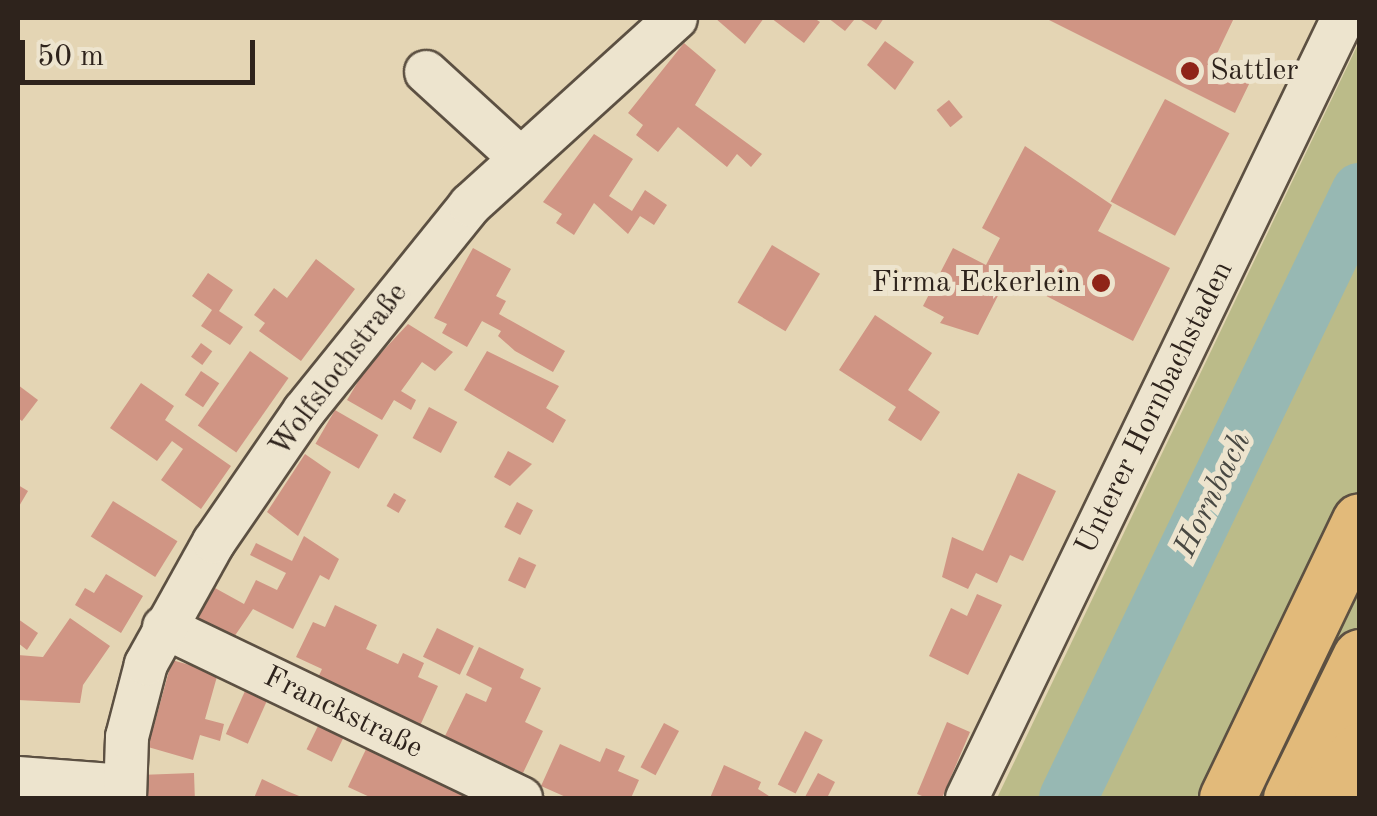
<!DOCTYPE html>
<html>
<head>
<meta charset="utf-8">
<style>
  body { margin:0 }
  #map { position:relative; width:1377px; height:816px; overflow:hidden; background:#e4d5b4; font-family:"Old Standard TT",serif }
  div>[style] { position:absolute }
  [style*='--x'] { left:calc(var(--x)*1px); top:calc(var(--y)*1px); width:calc(var(--w)*1px); rotate:calc(var(--a)*1deg) }
  .green>* { inset:0; background:#bbbb89 }
  .river>* { height:58px; margin:-29px; padding:0 29px; transform-origin:29px; border-radius:29px; background:#97b8b3 }
  .building>* { inset:0; background:#d09584; transform-origin:0 0 }
  .roads { filter:drop-shadow(2px 0 #5c5042) drop-shadow(-2px 0 #5c5042) drop-shadow(0 2px #5c5042) drop-shadow(0 -2px #5c5042) }
  .minor>* { height:42px; margin:-21px; padding:0 21px; transform-origin:21px; border-radius:21px; background:#ede4ce }
  .highway>* { height:55px; margin:-27.5px; padding:0 27.5px; transform-origin:27.5px; border-radius:27.5px; background:#e2ba7a }
  .dots>* { width:28px; height:28px; translate:-50% -50%; box-sizing:border-box; border:5px solid #ede4ce; border-radius:50% }
  span { translate:-50% -50%; white-space:nowrap; text-align:center; line-height:1.15; -webkit-text-stroke:10px #ede4ce; paint-order:stroke }
  .poi-label { font-size:30px; color:#2e231c }
  .left { translate:0 -50%; text-align:left }
  .right { translate:-100% -50%; text-align:right }
  .street-label { font-size:30px; color:#2e231c }
  .water-label { font-size:32px; color:#484842; font-style:italic }
  .frame { position:absolute; inset:0; border:20px solid #2e231c; pointer-events:none }
  .scale { position:absolute; left:20px; top:40px; width:235px; height:45px; box-sizing:border-box; border:5px solid #2e231c; border-top:0; padding-left:12px; font-size:30px; line-height:35px; white-space:nowrap; color:#2e231c; -webkit-text-stroke:8px #ede4ce; paint-order:stroke }
</style>
</head>
<body>
<div id="map">
  <div class="green">
    <div style="clip-path:polygon(1359px 42px,1359px 798px,997px 798px)"></div>
  </div>
  <div class="river">
    <div style="--x:1068;--y:798;--w:673;--a:-64.27"></div>
  </div>
  <div class="building">
    <div style="clip-path:polygon(715px 18px,764px 18px,745px 44px)"></div>
    <div style="clip-path:polygon(771px 18px,814px 18px,820px 22px,804px 43px)"></div>
    <div style="clip-path:polygon(828px 18px,851px 18px,854px 20px,845px 31px)"></div>
    <div style="clip-path:polygon(858px 18px,884px 18px,876px 30px)"></div>
    <div style="clip-path:polygon(1045px 18px,1234px 18px,1213px 62px,1251px 80px,1235px 113px)"></div>
    <div style="clip-path:polygon(885px 41px,914px 62px,895px 90px,867px 65px)"></div>
    <div style="clip-path:polygon(684px 43px,716px 70px,695px 105px,762px 154px,751px 167px,737px 154px,727px 167px,678px 127px,658px 152px,636px 135px,643px 125px,628px 113px)"></div>
    <div style="left:1165px;top:99px;width:73px;height:116px;rotate:28deg"></div>
    <div style="left:949px;top:100px;width:22px;height:16px;rotate:51deg"></div>
    <div style="clip-path:polygon(594px 134px,633px 159px,609px 196px,632px 211px,645px 190px,667px 205px,654px 225px,640px 216px,628px 234px,594px 203px,574px 235px,556px 223px,562px 214px,543px 202px)"></div>
    <div style="clip-path:polygon(1025px 146px,1112px 205px,1098px 231px,1170px 268px,1133px 341px,1008px 276px,978px 335px,940px 323px,944px 317px,923px 306px,953px 248px,986px 265px,1000px 238px,982px 228px)"></div>
    <div style="left:772px;top:245px;width:56px;height:67px;rotate:31deg"></div>
    <div style="clip-path:polygon(473px 248px,511px 269px,496px 296px,506px 301px,499px 314px,565px 351px,553px 372px,515px 351px,498px 336px,501px 331px,482px 321px,467px 347px,442px 333px,447px 324px,434px 318px)"></div>
    <div style="clip-path:polygon(316px 259px,355px 289px,301px 361px,259px 331px,265px 323px,254px 315px,274px 288px,287px 298px)"></div>
    <div style="clip-path:polygon(208px 273px,233px 290px,219px 311px,243px 327px,230px 345px,201px 326px,212px 310px,192px 296px)"></div>
    <div style="clip-path:polygon(875px 315px,932px 353px,908px 390px,940px 412px,921px 441px,888px 420px,896px 407px,839px 370px)"></div>
    <div style="clip-path:polygon(408px 324px,453px 352px,435px 371px,422px 362px,401px 391px,416px 400px,411px 410px,394px 400px,382px 420px,347px 400px,365px 370px)"></div>
    <div style="left:201px;top:343px;width:14px;height:17px;rotate:36deg"></div>
    <div style="left:250px;top:351px;width:47px;height:91px;rotate:35deg"></div>
    <div style="clip-path:polygon(487px 351px,559px 386px,546px 408px,566px 420px,553px 443px,464px 390px)"></div>
    <div style="left:201px;top:371px;width:22px;height:29px;rotate:34deg"></div>
    <div style="clip-path:polygon(141px 383px,174px 406px,165px 420px,231px 466px,201px 509px,161px 480px,183px 449px,172px 441px,157px 461px,110px 428px)"></div>
    <div style="clip-path:polygon(18px 385px,38px 400px,22px 421px,18px 418px)"></div>
    <div style="left:429px;top:407px;width:32px;height:35px;rotate:28deg"></div>
    <div style="left:335px;top:410px;width:50px;height:39px;rotate:30deg"></div>
    <div style="clip-path:polygon(508px 451px,532px 464px,510px 486px,494px 477px)"></div>
    <div style="clip-path:polygon(305px 454px,331px 472px,298px 536px,267px 512px)"></div>
    <div style="clip-path:polygon(1018px 473px,1056px 491px,1023px 561px,1010px 555px,997px 583px,976px 573px,968px 589px,942px 577px,952px 537px,983px 551px)"></div>
    <div style="clip-path:polygon(18px 485px,28px 491px,18px 508px)"></div>
    <div style="left:394px;top:493px;width:14px;height:15px;rotate:30deg"></div>
    <div style="left:113px;top:501px;width:76px;height:42px;rotate:32deg"></div>
    <div style="left:517px;top:502px;width:18px;height:28px;rotate:27deg"></div>
    <div style="clip-path:polygon(304px 536px,339px 559px,329px 580px,320px 575px,293px 629px,253px 609px,232px 640px,196px 616px,215px 588px,244px 604px,256px 580px,277px 590px,286px 573px,250px 555px,256px 543px,292px 561px)"></div>
    <div style="left:519px;top:557px;width:19px;height:26px;rotate:25deg"></div>
    <div style="clip-path:polygon(106px 574px,143px 596px,121px 633px,75px 605px,85px 588px,94px 593px)"></div>
    <div style="clip-path:polygon(977px 594px,1002px 605px,968px 675px,929px 656px,951px 608px,967px 616px)"></div>
    <div style="clip-path:polygon(335px 605px,377px 625px,366px 649px,398px 664px,403px 653px,424px 663px,418px 677px,438px 686px,419px 728px,317px 680px,322px 669px,296px 657px,313px 622px,325px 627px)"></div>
    <div style="clip-path:polygon(70px 618px,110px 646px,83px 685px,80px 703px,18px 700px,18px 655px,43px 657px)"></div>
    <div style="clip-path:polygon(18px 619px,38px 633px,27px 650px,18px 643px)"></div>
    <div style="left:437px;top:628px;width:41px;height:32px;rotate:26deg"></div>
    <div style="clip-path:polygon(479px 647px,524px 669px,520px 678px,541px 688px,525px 722px,543px 731px,523px 773px,445px 736px,466px 693px,486px 702px,492px 688px,466px 675px)"></div>
    <div style="clip-path:polygon(172px 660px,218px 673px,205px 719px,224px 724px,220px 741px,200px 735px,193px 760px,148px 747px)"></div>
    <div style="left:245px;top:691px;width:24px;height:47px;rotate:24deg"></div>
    <div style="clip-path:polygon(947px 722px,970px 732px,942px 798px,927px 798px,917px 794px)"></div>
    <div style="left:664px;top:723px;width:17px;height:50px;rotate:28deg"></div>
    <div style="left:318px;top:726px;width:28px;height:26px;rotate:26deg"></div>
    <div style="left:805px;top:731px;width:20px;height:60px;rotate:27deg"></div>
    <div style="clip-path:polygon(560px 744px,600px 762px,606px 748px,625px 756px,618px 771px,639px 780px,631px 798px,568px 798px,541px 786px)"></div>
    <div style="clip-path:polygon(368px 745px,484px 798px,372px 798px,348px 787px)"></div>
    <div style="clip-path:polygon(724px 765px,761px 782px,758px 789px,772px 798px,710px 798px)"></div>
    <div style="left:194px;top:773px;width:25px;height:48px;rotate:88deg"></div>
    <div style="clip-path:polygon(818px 773px,835px 782px,827px 798px,805px 797px)"></div>
    <div style="clip-path:polygon(262px 779px,287px 791px,304px 798px,254px 798px)"></div>
  </div>
  <div class="roads">
    <div class="minor">
      <div style="--x:426;--y:72;--w:125;--a:42.4"></div>
      <div style="--x:164;--y:627;--w:396;--a:25.6"></div>
      <div style="--x:18;--y:778;--w:107;--a:4.3"></div>
      <div style="--x:125;--y:798;--w:61;--a:-88.1"></div>
      <div style="--x:127;--y:737;--w:75;--a:-75.4"></div>
      <div style="--x:146;--y:664;--w:140;--a:-60.9"></div>
      <div style="--x:214;--y:542;--w:159;--a:-55.5"></div>
      <div style="--x:304;--y:411;--w:265;--a:-51.1"></div>
      <div style="--x:470;--y:205;--w:278;--a:-42.2"></div>
      <div style="--x:967;--y:798;--w:866;--a:-64.26"></div>
    </div>
    <div class="highway">
      <div style="--x:1227;--y:798;--w:307;--a:-64.4"></div>
      <div style="--x:1291;--y:798;--w:157;--a:-63.9"></div>
      <div style="--x:1322;--y:798;--w:61;--a:-51.6"></div>
    </div>
  </div>
  <div class="dots">
    <div style="left:1190px;top:71px;background:#8f2418"></div>
    <div style="left:1101px;top:283px;background:#8f2418"></div>
  </div>
  <div class="poi-label">
    <span class="left" style="left:1210px;top:71px">Sattler</span>
    <span class="right" style="left:1081px;top:283px">Firma Eckerlein</span>
  </div>
  <div class="street-label">
    <span style="left:339px;top:370px;rotate:-53deg">Wolfslochstraße</span>
    <span style="left:1155px;top:408px;rotate:-64deg">Unterer Hornbachstaden</span>
    <span style="left:343px;top:713px;rotate:26deg">Franckstraße</span>
  </div>
  <div class="water-label">
    <span style="left:1214px;top:495px;rotate:-64deg">Hornbach</span>
  </div>
  <div class="frame"></div>
  <div class="scale">50 m</div>
</div>
</body>
</html>
